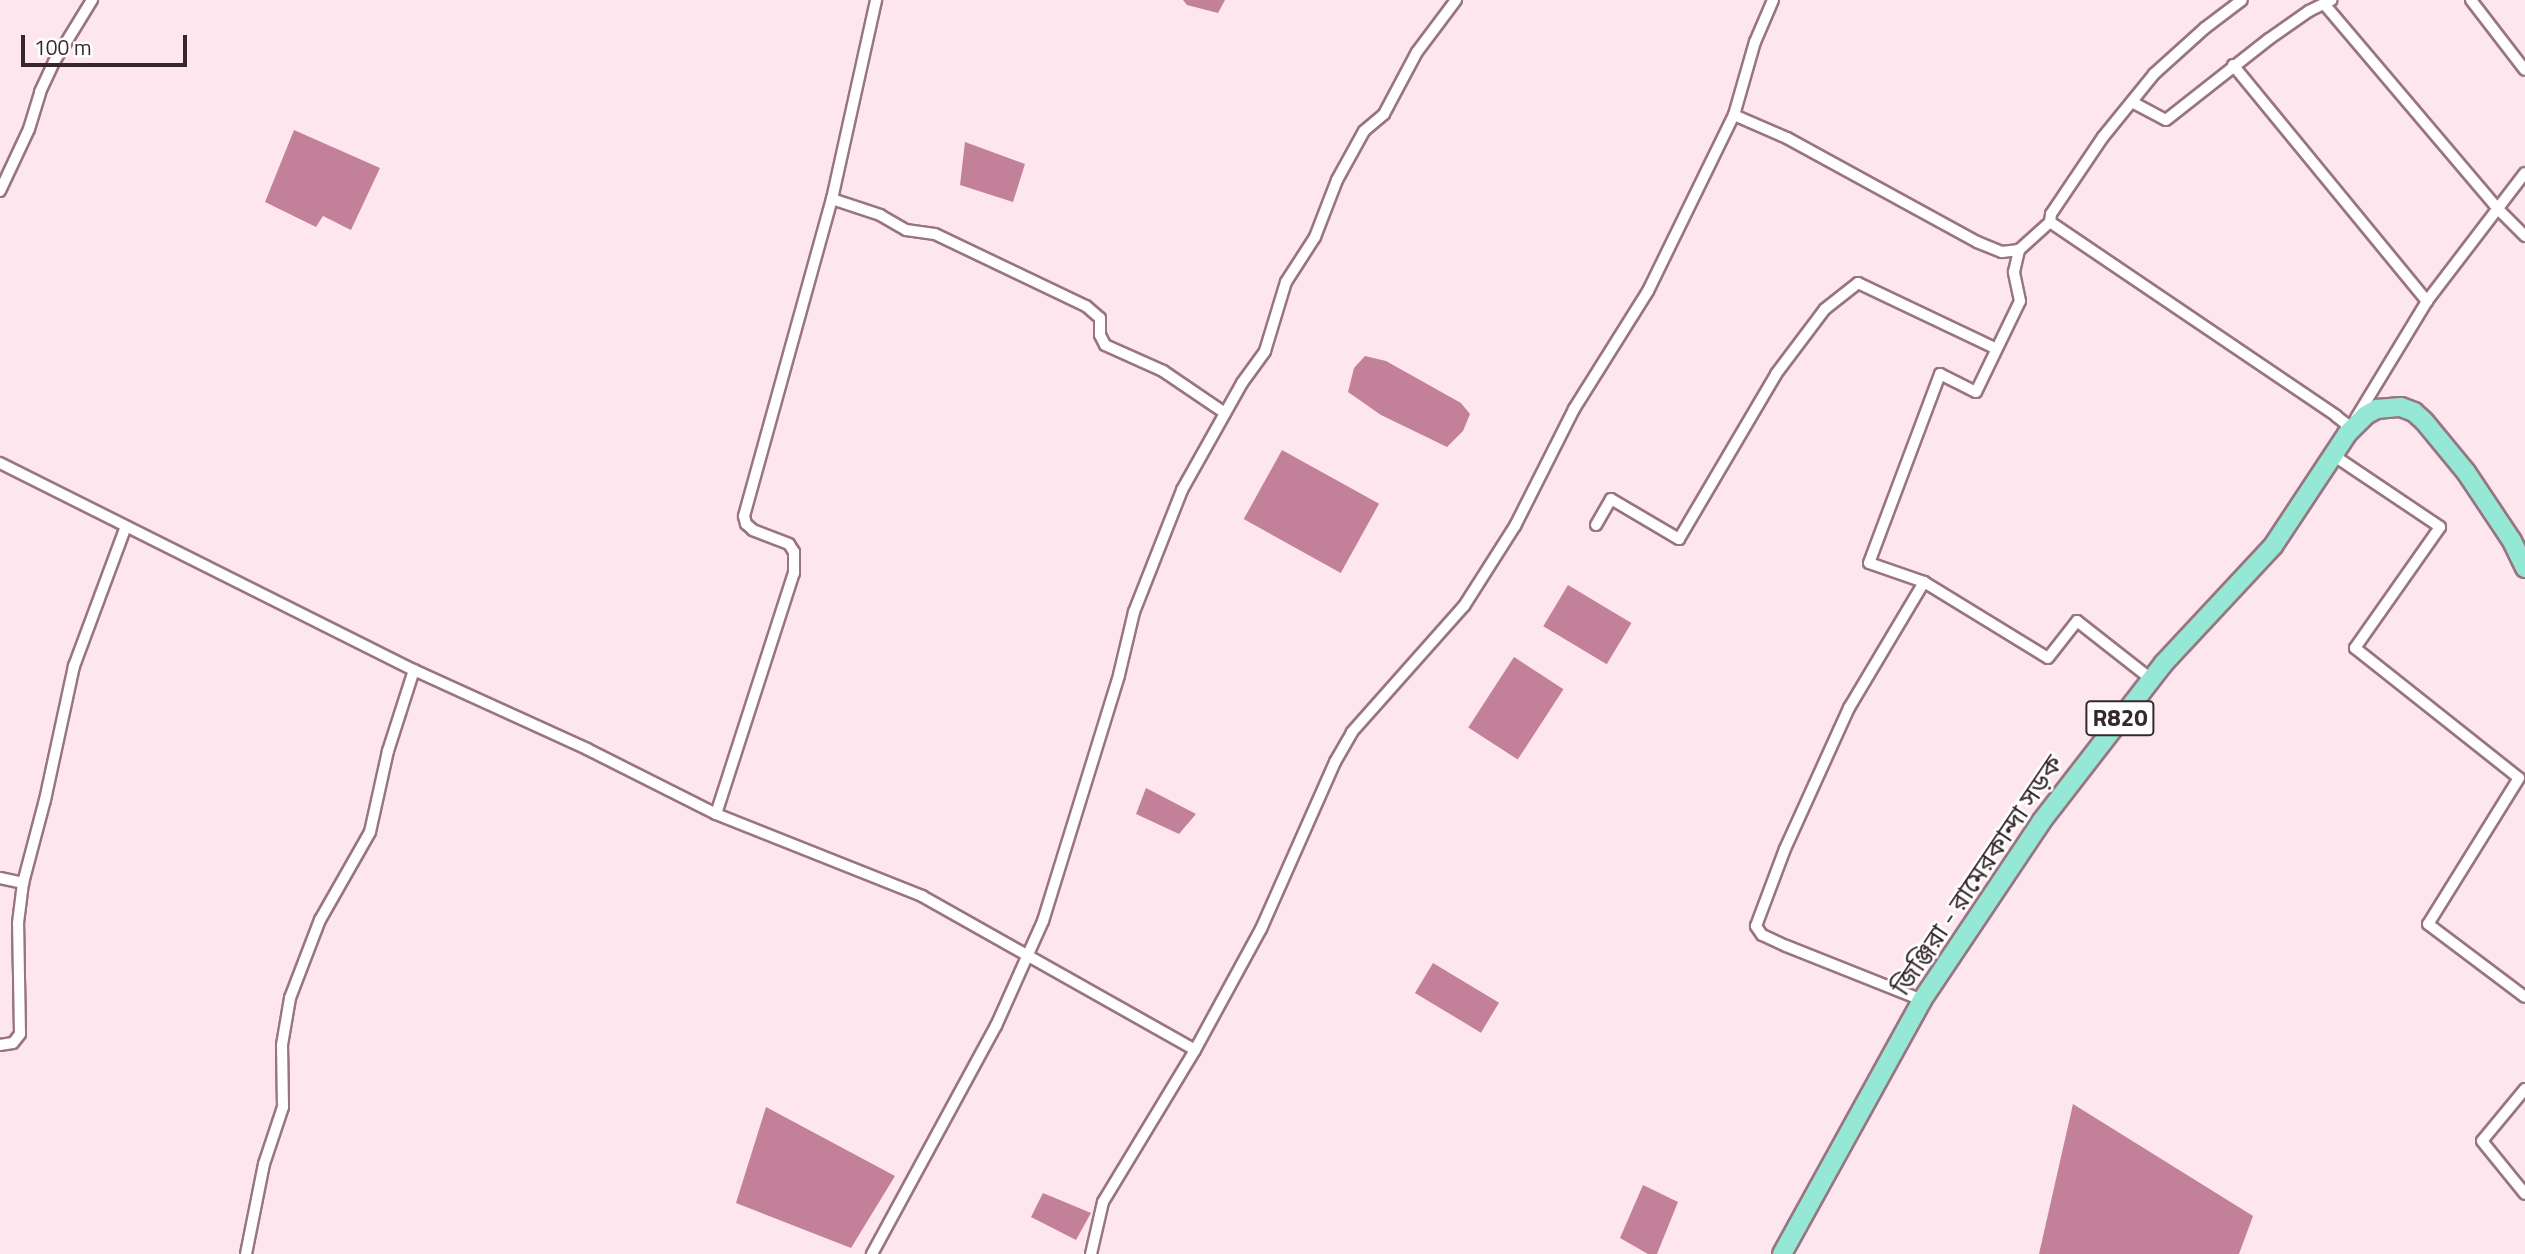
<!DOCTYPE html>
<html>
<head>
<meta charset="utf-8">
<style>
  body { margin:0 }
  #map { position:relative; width:2525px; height:1254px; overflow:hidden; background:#fee6ee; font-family:"Titillium Web","Noto Sans Bengali",sans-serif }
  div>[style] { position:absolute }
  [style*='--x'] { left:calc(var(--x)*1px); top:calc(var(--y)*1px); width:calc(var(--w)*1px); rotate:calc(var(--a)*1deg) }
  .water>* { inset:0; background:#c38099; transform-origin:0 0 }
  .roads { filter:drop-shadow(2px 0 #987581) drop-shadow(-2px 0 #987581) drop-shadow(0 2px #987581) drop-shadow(0 -2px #987581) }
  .minor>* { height:10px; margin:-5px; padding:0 5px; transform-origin:5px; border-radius:5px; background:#fff }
  .primary>* { height:18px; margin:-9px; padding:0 9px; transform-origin:9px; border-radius:9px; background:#95e8d6 }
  span { translate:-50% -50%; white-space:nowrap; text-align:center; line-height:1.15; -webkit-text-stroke:5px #fff; paint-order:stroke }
  .shield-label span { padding:2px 5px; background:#fff; border:2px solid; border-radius:5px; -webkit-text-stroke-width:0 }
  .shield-label { font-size:24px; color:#35272c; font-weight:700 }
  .street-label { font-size:26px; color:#35272c }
  .scale { position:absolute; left:21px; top:35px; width:166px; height:32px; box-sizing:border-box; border:4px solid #35272c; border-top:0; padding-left:9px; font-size:21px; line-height:24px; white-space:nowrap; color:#35272c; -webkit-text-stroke:5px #fff; paint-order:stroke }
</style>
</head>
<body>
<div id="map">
  <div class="water">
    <div style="clip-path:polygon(1183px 0,1225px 0,1218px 13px,1187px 5px)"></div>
    <div style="clip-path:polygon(294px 130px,380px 168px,351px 230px,323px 216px,316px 227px,265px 202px)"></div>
    <div style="clip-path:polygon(965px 142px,1025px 164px,1013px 202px,960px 185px)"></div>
    <div style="clip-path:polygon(1365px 356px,1386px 361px,1461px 403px,1470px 414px,1463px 431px,1447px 447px,1381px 415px,1348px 392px,1354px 368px)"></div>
    <div style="left:1282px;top:450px;width:111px;height:79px;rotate:29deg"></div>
    <div style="left:1568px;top:585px;width:74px;height:48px;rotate:31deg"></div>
    <div style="left:1514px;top:657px;width:59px;height:84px;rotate:33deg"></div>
    <div style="clip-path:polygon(1146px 788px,1196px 814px,1179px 834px,1136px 814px)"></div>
    <div style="left:1433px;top:963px;width:77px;height:35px;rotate:31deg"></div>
    <div style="clip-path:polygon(2073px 1104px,2253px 1216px,2239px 1254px,2039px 1254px)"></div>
    <div style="clip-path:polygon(766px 1107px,895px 1176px,851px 1248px,736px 1203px)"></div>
    <div style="clip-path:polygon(1643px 1185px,1678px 1202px,1657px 1254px,1648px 1254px,1620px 1238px)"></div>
    <div style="clip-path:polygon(1043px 1193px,1091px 1213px,1076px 1240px,1031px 1217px)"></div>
  </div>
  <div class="roads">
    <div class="minor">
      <div style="--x:2471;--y:0;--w:88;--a:52.4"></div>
      <div style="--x:2325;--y:5;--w:266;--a:49.7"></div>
      <div style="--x:2497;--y:208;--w:40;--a:45"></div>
      <div style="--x:2233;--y:65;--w:306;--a:50.6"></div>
      <div style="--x:2132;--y:102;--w:38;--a:28"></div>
      <div style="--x:2166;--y:120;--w:131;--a:-38.2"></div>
      <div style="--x:2269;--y:39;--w:49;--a:-35"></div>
      <div style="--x:2309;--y:11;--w:25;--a:-26"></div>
      <div style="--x:1734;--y:115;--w:76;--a:-74"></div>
      <div style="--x:1755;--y:42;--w:46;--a:-66.8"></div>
      <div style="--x:0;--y:191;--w:68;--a:-64.9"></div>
      <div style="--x:29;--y:129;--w:39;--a:-73"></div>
      <div style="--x:40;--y:92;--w:33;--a:-65"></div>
      <div style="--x:54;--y:62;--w:73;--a:-58.5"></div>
      <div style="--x:832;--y:199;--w:51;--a:18.4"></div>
      <div style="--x:880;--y:215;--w:30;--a:30"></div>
      <div style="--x:906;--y:230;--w:29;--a:8"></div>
      <div style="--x:935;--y:234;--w:167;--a:25.5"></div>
      <div style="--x:1086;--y:306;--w:18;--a:41"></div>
      <div style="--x:1100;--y:318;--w:17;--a:90"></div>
      <div style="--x:1100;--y:335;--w:11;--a:63"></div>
      <div style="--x:1105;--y:345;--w:64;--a:24.1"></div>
      <div style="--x:1163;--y:371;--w:75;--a:34.1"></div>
      <div style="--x:2050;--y:222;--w:8;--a:-83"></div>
      <div style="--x:2051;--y:214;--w:93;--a:-56"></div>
      <div style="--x:2103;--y:137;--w:81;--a:-51"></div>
      <div style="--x:2154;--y:74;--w:69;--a:-42"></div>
      <div style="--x:2205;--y:28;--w:46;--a:-37.1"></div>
      <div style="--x:2356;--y:418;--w:137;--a:-58.7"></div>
      <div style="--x:2427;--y:301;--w:161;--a:-52.6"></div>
      <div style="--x:2333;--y:455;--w:129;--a:33.9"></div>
      <div style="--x:2440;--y:527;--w:148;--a:125.1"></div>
      <div style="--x:2355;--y:648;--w:209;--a:38.4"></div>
      <div style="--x:2519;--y:778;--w:172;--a:121.9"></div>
      <div style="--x:2428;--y:924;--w:121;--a:37"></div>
      <div style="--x:0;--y:463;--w:463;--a:26.6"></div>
      <div style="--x:414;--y:670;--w:190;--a:24.5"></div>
      <div style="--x:587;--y:749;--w:144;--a:26.7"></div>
      <div style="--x:716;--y:814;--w:222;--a:21.7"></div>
      <div style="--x:922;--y:896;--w:313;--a:29.4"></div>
      <div style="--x:1596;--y:525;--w:30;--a:-60"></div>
      <div style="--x:1611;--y:499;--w:79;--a:30.5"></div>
      <div style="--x:1679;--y:539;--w:191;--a:-59.5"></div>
      <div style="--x:1776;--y:374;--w:81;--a:-53"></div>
      <div style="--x:1825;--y:309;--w:42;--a:-38.2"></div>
      <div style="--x:1858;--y:283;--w:152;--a:25.4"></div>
      <div style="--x:1924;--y:582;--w:145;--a:31.5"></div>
      <div style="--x:2048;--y:658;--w:47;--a:-51.9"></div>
      <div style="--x:2077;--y:621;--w:94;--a:38.1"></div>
      <div style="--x:716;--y:814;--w:253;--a:-72.1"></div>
      <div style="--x:794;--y:573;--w:21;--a:-90"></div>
      <div style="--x:794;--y:552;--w:9;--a:-122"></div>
      <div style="--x:789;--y:544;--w:39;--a:-159"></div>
      <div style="--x:753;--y:530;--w:9;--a:-139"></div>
      <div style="--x:746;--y:524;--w:8;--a:-104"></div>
      <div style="--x:744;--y:516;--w:329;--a:-74.5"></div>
      <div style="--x:832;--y:199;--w:204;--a:-77.5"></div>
      <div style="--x:0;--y:878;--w:24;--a:12"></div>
      <div style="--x:1922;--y:1000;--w:146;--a:-158.3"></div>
      <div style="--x:1786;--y:946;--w:26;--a:-155"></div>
      <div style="--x:1762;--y:935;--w:11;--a:-124"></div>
      <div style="--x:1756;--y:926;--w:82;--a:-69.4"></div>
      <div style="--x:1785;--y:849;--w:155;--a:-65.6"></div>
      <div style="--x:1849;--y:708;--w:147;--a:-59.2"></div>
      <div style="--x:1924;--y:582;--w:58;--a:-160.9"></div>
      <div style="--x:1869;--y:563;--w:202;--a:-69.4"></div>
      <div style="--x:1940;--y:374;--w:40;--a:26.6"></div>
      <div style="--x:1976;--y:392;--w:101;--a:-64.2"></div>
      <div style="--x:2020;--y:301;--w:30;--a:-102"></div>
      <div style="--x:2014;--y:272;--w:23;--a:-77"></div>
      <div style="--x:0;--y:1045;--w:13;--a:-9"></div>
      <div style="--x:13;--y:1043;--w:11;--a:-52"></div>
      <div style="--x:20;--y:1034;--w:111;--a:-91"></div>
      <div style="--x:18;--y:923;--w:40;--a:-82.9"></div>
      <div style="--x:23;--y:883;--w:86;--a:-75.2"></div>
      <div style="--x:45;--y:800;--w:137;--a:-77.8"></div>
      <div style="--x:74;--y:666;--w:149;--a:-69.6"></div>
      <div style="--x:2525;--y:1089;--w:67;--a:129.6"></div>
      <div style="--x:2482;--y:1141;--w:68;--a:50.9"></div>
      <div style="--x:246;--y:1254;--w:92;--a:-78.7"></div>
      <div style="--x:264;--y:1164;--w:60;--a:-71.6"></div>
      <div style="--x:283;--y:1107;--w:62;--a:-90.9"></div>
      <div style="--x:282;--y:1045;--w:48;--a:-80.3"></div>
      <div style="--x:290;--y:998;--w:84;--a:-69"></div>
      <div style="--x:320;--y:920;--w:101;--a:-60.4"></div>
      <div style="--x:370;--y:832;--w:83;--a:-77.5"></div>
      <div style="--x:388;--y:751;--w:85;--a:-72.2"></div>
      <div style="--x:872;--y:1254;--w:260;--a:-61.5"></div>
      <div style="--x:996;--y:1026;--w:115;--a:-65.9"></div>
      <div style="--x:1043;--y:921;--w:257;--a:-72.8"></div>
      <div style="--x:1119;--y:675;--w:65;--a:-76.6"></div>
      <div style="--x:1134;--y:612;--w:131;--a:-68.5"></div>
      <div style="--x:1182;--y:490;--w:123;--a:-60.7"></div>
      <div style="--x:1242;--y:383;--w:39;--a:-54"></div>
      <div style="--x:1265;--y:351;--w:72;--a:-73.1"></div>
      <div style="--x:1286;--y:282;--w:54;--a:-57.2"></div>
      <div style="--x:1315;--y:237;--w:61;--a:-68.9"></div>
      <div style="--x:1337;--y:180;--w:56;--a:-61.1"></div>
      <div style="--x:1364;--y:131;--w:26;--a:-40"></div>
      <div style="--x:1384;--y:114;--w:70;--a:-62"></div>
      <div style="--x:1417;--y:52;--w:65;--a:-53.1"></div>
      <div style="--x:1091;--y:1254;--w:53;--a:-77"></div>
      <div style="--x:1103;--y:1202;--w:178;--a:-58.8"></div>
      <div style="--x:1195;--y:1050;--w:138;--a:-61.4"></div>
      <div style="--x:1261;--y:929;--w:183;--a:-66.1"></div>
      <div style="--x:1335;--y:762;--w:34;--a:-60"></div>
      <div style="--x:1352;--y:732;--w:169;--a:-48.4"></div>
      <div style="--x:1464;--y:606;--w:95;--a:-57.5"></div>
      <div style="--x:1515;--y:526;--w:131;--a:-63.2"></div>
      <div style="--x:1574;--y:409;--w:139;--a:-57.9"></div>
      <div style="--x:1648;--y:291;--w:196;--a:-64"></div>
      <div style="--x:1734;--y:115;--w:58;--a:23.5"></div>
      <div style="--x:1787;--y:138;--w:217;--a:28.7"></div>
      <div style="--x:1977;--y:242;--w:27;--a:22"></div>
      <div style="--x:2002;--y:252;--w:17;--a:-7"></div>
      <div style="--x:2019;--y:250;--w:42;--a:-42.1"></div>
      <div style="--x:2050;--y:222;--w:346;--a:34.1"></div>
      <div style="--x:2336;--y:416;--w:11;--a:38"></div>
      <div style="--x:2345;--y:423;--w:9;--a:72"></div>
    </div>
    <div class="primary">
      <div style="--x:1782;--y:1254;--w:290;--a:-61.1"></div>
      <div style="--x:1922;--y:1000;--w:214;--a:-56.2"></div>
      <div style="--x:2041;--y:822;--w:200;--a:-52.3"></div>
      <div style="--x:2163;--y:664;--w:161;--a:-47"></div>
      <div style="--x:2273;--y:546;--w:134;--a:-56.5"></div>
      <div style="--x:2347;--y:434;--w:27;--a:-45"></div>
      <div style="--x:2366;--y:415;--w:13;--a:-29"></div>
      <div style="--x:2377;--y:409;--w:24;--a:-5"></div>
      <div style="--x:2401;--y:407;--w:14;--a:21"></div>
      <div style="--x:2414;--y:412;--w:13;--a:42"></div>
      <div style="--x:2424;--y:421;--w:66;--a:50.5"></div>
      <div style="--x:2466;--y:472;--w:83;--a:56.3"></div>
      <div style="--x:2512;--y:541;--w:30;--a:64"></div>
    </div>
  </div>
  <div class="shield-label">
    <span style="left:2120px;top:718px">R820</span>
  </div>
  <div class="street-label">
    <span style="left:1977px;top:875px;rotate:-56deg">জিঞ্জিরা - রামেরকান্দা সড়ক</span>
  </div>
  <div class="scale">100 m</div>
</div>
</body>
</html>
